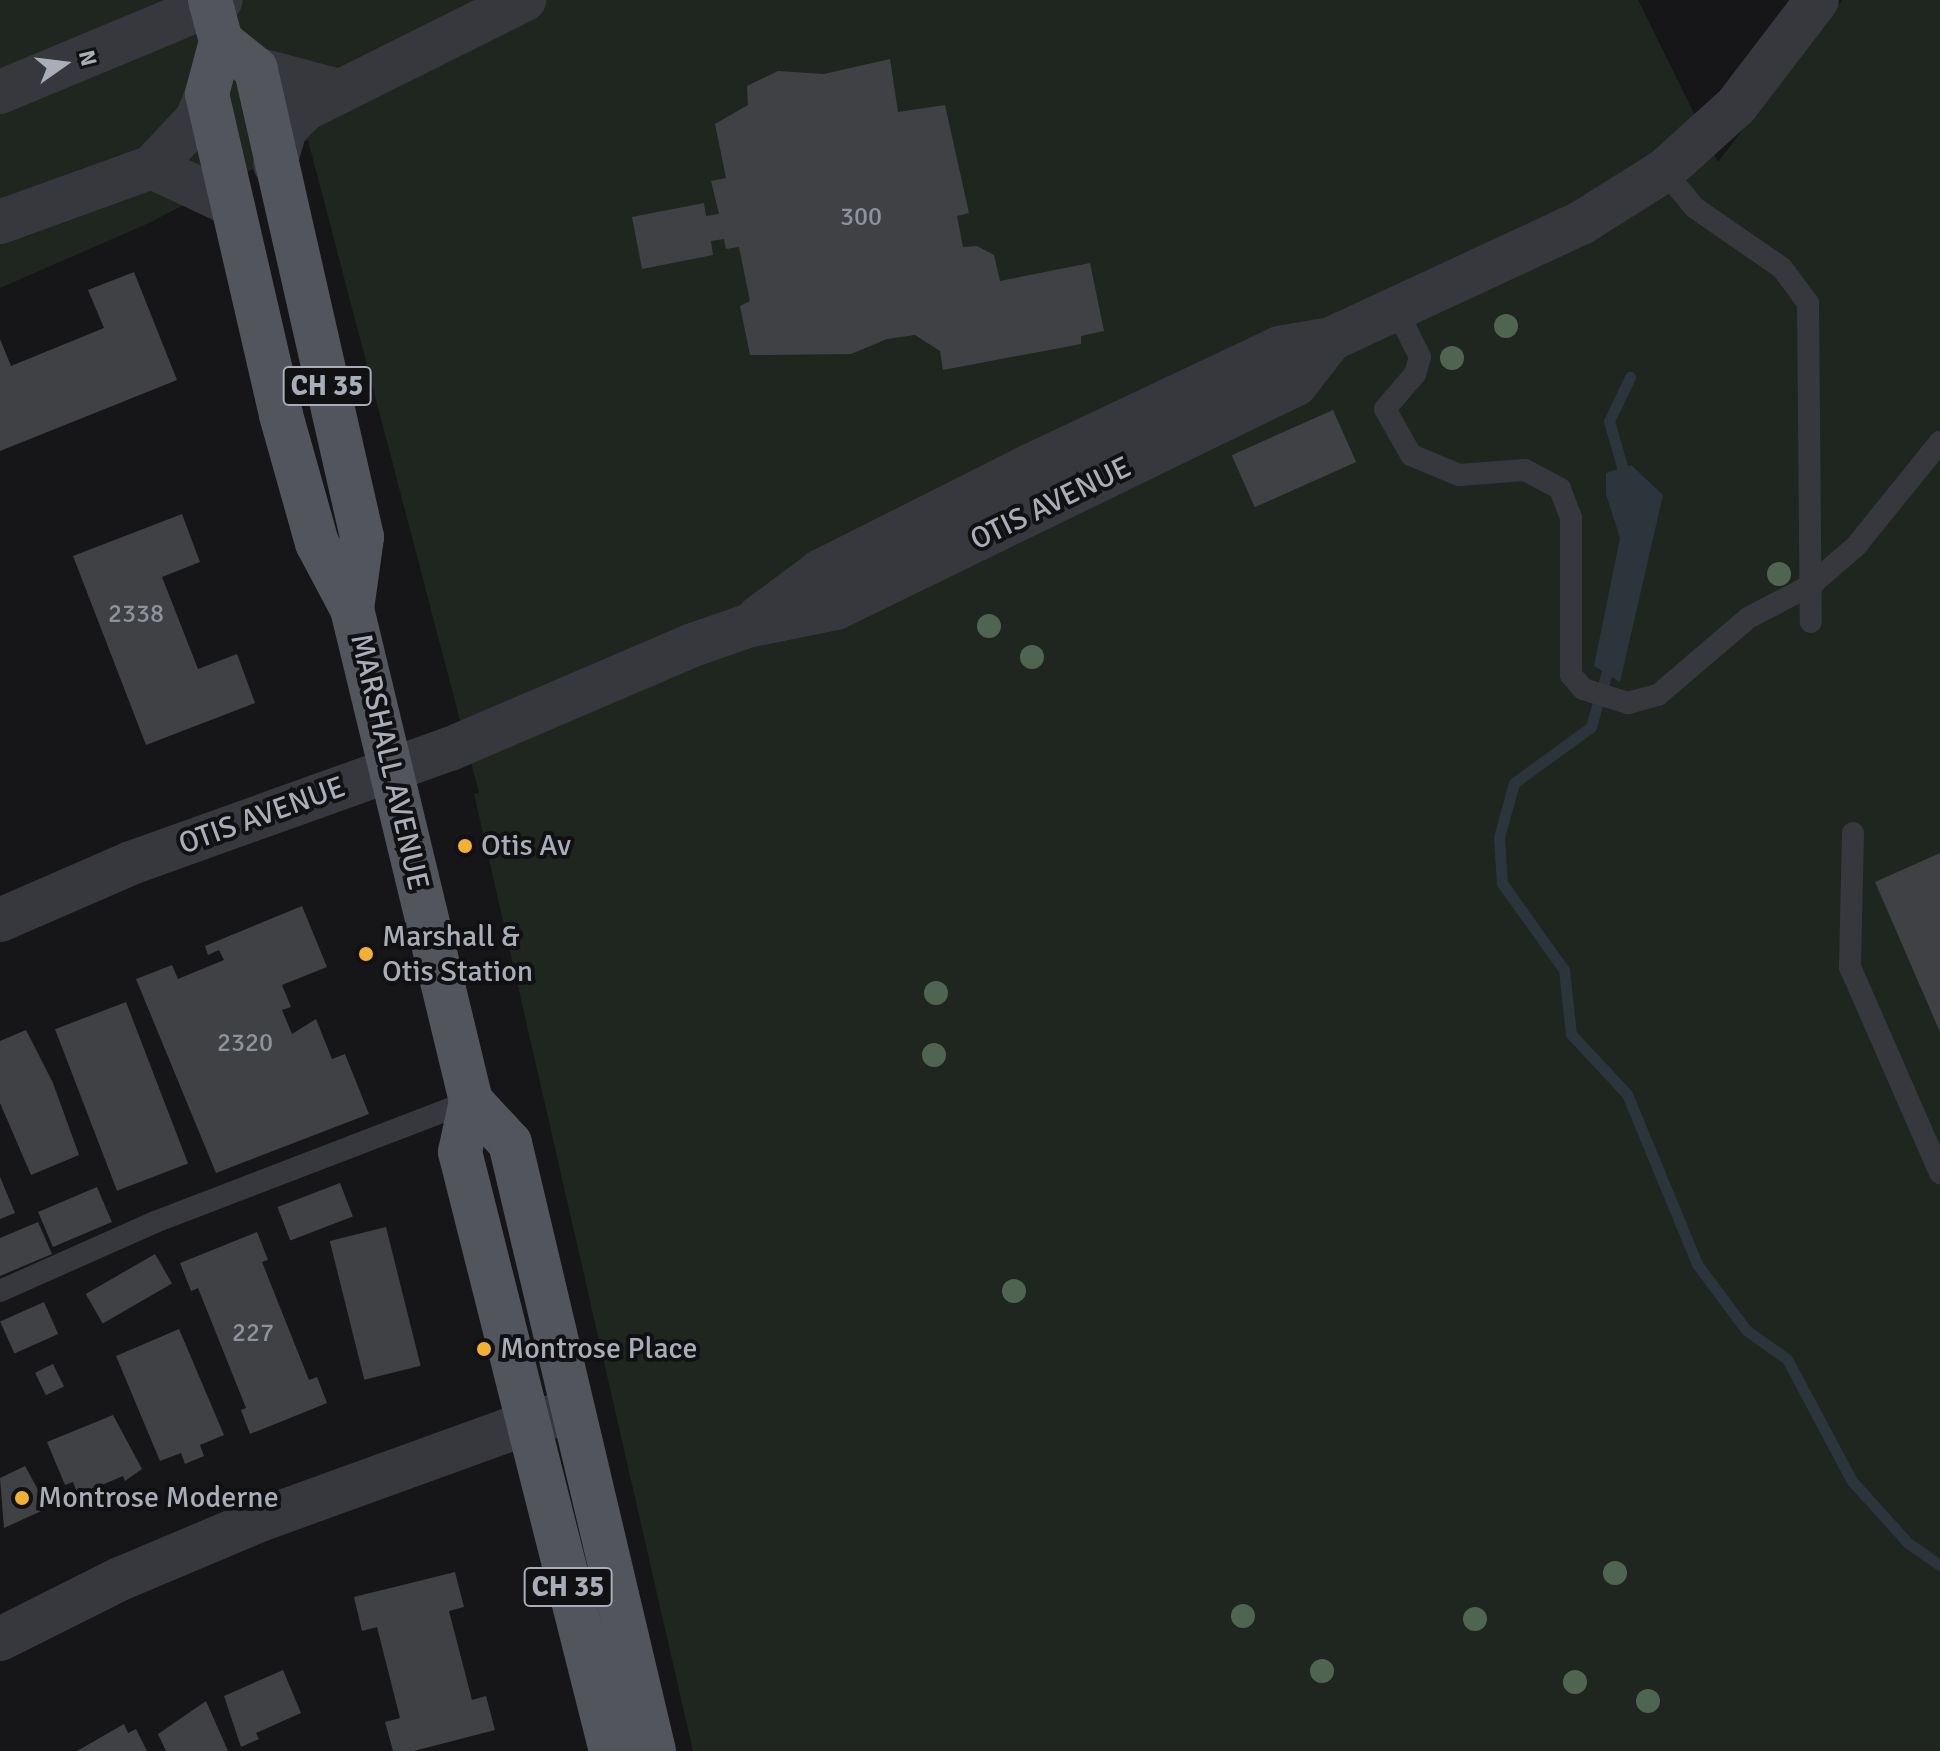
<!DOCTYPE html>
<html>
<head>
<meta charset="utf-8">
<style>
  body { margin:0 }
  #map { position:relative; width:1940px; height:1751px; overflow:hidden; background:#161618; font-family:Signika,sans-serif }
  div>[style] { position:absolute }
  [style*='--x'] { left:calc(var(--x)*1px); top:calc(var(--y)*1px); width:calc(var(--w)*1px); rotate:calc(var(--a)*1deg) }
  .green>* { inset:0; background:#1e261f }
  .water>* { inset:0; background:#2c353c }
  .stream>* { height:11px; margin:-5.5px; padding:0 5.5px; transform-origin:5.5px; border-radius:5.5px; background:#2c353c }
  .building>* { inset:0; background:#404145; transform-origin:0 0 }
  .service>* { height:22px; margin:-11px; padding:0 11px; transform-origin:11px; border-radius:11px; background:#37383d }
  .minor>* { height:44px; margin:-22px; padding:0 22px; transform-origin:22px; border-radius:22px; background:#37383d }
  .tertiary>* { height:44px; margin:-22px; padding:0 22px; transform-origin:22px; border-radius:22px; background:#37383d }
  .primary>* { height:44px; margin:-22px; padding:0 22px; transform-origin:22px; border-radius:22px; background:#53555c }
  .primary-bridge>* { height:44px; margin:-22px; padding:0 22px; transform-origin:22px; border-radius:22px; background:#53555c }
  .trees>* { width:24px; height:24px; margin:-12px; border-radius:50%; background:#506452 }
  .dots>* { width:22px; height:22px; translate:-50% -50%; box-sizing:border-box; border:4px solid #111113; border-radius:50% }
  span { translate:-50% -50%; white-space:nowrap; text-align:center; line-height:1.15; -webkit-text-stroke:8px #111113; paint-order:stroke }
  .number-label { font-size:26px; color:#8e929b }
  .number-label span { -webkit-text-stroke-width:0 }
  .shield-label span { padding:2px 6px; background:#111113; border:2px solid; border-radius:6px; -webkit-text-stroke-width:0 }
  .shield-label { font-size:28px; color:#a8adb8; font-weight:700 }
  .street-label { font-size:30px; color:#a8adb8 }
  .poi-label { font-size:30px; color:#a8adb8 }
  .left { translate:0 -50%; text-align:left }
  .north { position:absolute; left:24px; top:24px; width:80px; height:80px; -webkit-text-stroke:6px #111113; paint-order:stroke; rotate:76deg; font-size:22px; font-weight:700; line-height:32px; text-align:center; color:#a8adb8 }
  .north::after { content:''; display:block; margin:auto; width:28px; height:36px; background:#a8adb8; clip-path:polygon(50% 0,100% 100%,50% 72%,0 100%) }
</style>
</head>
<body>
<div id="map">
  <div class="green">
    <div style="clip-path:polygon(0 0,1638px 0,1718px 162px,1842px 0,1940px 0,1940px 1751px,693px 1751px,474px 794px,479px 793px,308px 140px,149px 223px,0 288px)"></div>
  </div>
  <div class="water">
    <div style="clip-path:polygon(1631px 465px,1663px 495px,1620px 682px,1594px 666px,1620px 538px,1606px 494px,1606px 473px)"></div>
  </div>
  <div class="stream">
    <div style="--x:1626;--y:480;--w:61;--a:-106.1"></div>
    <div style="--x:1609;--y:421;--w:49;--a:-64.5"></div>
    <div style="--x:1610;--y:661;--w:69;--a:106.1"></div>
    <div style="--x:1591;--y:727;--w:95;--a:144"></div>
    <div style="--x:1514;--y:783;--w:56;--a:105.5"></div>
    <div style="--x:1499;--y:837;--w:46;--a:86.3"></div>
    <div style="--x:1502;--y:883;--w:107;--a:54.5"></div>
    <div style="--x:1564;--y:970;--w:64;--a:83.8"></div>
    <div style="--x:1571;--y:1034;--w:82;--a:47"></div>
    <div style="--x:1627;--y:1094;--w:184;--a:67.6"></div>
    <div style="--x:1697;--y:1264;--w:82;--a:53.4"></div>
    <div style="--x:1746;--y:1330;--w:50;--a:35.3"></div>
    <div style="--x:1787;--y:1359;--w:138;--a:62"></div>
    <div style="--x:1852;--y:1481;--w:84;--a:47.9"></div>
    <div style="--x:1908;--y:1543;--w:39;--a:35"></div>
  </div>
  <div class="building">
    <div style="clip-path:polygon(890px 59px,898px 112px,945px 105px,969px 213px,957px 216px,963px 247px,977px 246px,994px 255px,1000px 281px,1090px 263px,1104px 331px,1081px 336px,1081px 344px,943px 370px,940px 351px,915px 335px,887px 339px,851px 354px,750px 355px,740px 306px,750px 301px,739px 247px,726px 249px,724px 239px,711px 241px,713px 255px,642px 269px,632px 217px,704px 203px,706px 216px,719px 214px,711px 181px,726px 178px,715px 124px,748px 105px,747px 86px,778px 71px,824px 74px)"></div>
    <div style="clip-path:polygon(134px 272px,177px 380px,0 451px,0 339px,11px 366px,104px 328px,88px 290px)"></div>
    <div style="left:1333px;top:410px;width:57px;height:111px;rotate:66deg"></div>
    <div style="clip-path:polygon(182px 514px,200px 562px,162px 577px,198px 669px,237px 654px,255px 703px,146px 745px,73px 556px)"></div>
    <div style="clip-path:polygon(1940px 853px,1940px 1032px,1875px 882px)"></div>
    <div style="clip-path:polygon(302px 906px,327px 967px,282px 985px,291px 1007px,282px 1010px,292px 1034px,316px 1019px,332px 1059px,345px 1054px,369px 1114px,216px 1173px,136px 979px,172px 965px,178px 979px,224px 960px,219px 950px,208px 955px,205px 946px)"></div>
    <div style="left:126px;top:1002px;width:173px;height:76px;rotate:69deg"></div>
    <div style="clip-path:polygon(26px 1030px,53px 1083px,79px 1155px,31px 1175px,0 1103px,0 1041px)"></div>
    <div style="clip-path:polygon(0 1177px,15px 1213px,0 1219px)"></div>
    <div style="left:340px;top:1183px;width:36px;height:67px;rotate:69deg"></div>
    <div style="left:97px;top:1187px;width:38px;height:64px;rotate:67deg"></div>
    <div style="clip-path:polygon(38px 1222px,52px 1254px,0 1276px,0 1238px)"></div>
    <div style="left:386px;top:1227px;width:143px;height:58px;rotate:76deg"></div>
    <div style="clip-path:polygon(257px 1232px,268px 1260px,262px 1262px,309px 1380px,317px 1377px,327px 1403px,250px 1434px,241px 1410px,246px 1408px,198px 1288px,191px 1291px,180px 1263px)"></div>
    <div style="left:155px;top:1254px;width:34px;height:80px;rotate:60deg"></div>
    <div style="left:44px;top:1302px;width:35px;height:48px;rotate:66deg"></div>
    <div style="clip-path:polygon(179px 1329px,224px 1435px,200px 1445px,204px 1456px,185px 1464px,181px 1453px,160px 1461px,116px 1356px)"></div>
    <div style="left:53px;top:1364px;width:25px;height:20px;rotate:64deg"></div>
    <div style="clip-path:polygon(113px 1415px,142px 1469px,125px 1481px,123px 1476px,78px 1495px,73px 1482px,65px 1485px,47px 1442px)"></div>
    <div style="clip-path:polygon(25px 1466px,48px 1508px,4px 1528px,0 1478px)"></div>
    <div style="clip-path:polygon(455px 1572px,464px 1607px,449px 1611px,472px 1700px,486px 1696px,495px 1730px,414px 1751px,393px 1751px,385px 1722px,400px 1718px,377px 1627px,362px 1631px,354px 1597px)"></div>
    <div style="clip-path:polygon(283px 1670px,301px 1713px,256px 1733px,259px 1739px,241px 1747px,224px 1696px)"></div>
    <div style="clip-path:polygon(206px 1701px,228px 1751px,166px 1751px,158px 1734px)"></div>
    <div style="clip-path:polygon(124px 1724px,128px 1733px,136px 1729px,147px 1751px,77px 1751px)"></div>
  </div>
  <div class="service">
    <div style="--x:1664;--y:171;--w:48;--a:50"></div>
    <div style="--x:1695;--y:208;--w:106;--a:34.6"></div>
    <div style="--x:1782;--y:268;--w:44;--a:53.4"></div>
    <div style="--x:1808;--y:303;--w:319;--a:89.5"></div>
    <div style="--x:1396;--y:309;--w:54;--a:63.4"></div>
    <div style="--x:1420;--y:357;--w:18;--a:106"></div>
    <div style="--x:1415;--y:374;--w:46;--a:130.6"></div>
    <div style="--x:1385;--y:409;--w:53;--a:60.5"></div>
    <div style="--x:1411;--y:455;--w:52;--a:22.6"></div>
    <div style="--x:1459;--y:475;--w:66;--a:-4.3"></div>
    <div style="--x:1525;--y:470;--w:40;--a:28"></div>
    <div style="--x:1560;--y:489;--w:31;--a:69"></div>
    <div style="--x:1571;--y:518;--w:157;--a:90"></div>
    <div style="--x:1571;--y:675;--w:18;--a:49"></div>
    <div style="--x:1583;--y:689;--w:47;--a:17.3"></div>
    <div style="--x:1628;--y:703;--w:31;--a:-15"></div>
    <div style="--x:1658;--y:695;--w:118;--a:-40.5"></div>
    <div style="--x:1748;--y:618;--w:71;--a:-27.6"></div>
    <div style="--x:1811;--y:585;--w:60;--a:-40.9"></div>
    <div style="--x:1856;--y:546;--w:134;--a:-51.1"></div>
    <div style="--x:1853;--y:833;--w:134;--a:91.3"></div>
    <div style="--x:1850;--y:967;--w:225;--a:66.4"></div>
    <div style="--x:0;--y:1291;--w:170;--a:-24"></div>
    <div style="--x:155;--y:1222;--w:338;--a:-21"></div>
  </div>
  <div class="minor">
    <div style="--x:758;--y:618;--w:79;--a:-36.7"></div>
    <div style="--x:821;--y:571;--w:236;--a:-26.7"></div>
    <div style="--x:1032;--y:465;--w:273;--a:-25.3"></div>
    <div style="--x:1279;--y:348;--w:53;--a:-9.8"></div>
    <div style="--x:1331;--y:339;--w:276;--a:-24.9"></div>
    <div style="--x:1581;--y:223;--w:98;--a:-32.1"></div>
    <div style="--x:1664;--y:171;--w:97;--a:-42.1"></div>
    <div style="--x:1736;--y:106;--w:133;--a:-52.6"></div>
    <div style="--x:0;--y:920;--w:143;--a:-23.5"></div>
    <div style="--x:131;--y:863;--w:339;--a:-19.7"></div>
    <div style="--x:450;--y:749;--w:261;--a:-23.2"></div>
    <div style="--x:690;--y:646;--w:60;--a:-19.3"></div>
    <div style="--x:747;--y:626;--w:91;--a:-11.4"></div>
    <div style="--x:836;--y:608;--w:512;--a:-25.96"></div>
    <div style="--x:1296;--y:384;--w:57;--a:-52.1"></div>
    <div style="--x:0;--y:1639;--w:134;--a:-26.6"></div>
    <div style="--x:120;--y:1579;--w:149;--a:-22.9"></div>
    <div style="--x:257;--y:1521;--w:285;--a:-19.9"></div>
    <div style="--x:525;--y:1424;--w:50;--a:-15.2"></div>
  </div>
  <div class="tertiary">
    <div style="--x:256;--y:69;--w:82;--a:14.9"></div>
    <div style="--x:0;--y:92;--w:239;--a:-22.6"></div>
    <div style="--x:275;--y:164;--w:36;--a:-74"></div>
    <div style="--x:285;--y:129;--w:28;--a:-45"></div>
    <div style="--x:305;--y:109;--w:245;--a:-26.5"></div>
    <div style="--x:152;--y:167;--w:89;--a:25.1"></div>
    <div style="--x:0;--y:222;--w:162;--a:-19.9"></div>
    <div style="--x:152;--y:167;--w:66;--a:-46.8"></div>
    <div style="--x:197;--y:119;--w:27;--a:-68"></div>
  </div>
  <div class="primary">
    <div style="--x:352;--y:609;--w:73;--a:-82.1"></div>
    <div style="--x:362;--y:537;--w:480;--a:-102.8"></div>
    <div style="--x:256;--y:69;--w:45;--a:-141.3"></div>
    <div style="--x:221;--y:41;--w:55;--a:104.8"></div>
    <div style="--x:207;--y:94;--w:329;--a:77"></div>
    <div style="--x:281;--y:415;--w:133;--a:74.3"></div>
    <div style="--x:317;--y:543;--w:75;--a:62.1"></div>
    <div style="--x:352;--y:609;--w:506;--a:76.4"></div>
    <div style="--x:471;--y:1101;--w:52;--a:102.2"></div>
    <div style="--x:460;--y:1152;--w:618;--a:75.85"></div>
    <div style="--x:471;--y:1101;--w:57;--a:47.1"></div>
    <div style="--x:510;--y:1143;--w:625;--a:76.68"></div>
  </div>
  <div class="primary-bridge">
    <div style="--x:210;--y:0;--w:42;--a:75"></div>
  </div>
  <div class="trees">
    <div style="left:1506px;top:326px"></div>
    <div style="left:1452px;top:358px"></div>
    <div style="left:1779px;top:574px"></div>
    <div style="left:989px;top:626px"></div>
    <div style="left:1032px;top:657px"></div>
    <div style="left:936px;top:993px"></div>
    <div style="left:934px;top:1055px"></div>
    <div style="left:1014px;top:1291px"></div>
    <div style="left:1615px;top:1573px"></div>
    <div style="left:1243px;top:1616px"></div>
    <div style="left:1475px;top:1619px"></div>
    <div style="left:1322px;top:1671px"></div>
    <div style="left:1575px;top:1682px"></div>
    <div style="left:1648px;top:1701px"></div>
  </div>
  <div class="dots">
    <div style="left:465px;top:846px;background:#f2b134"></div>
    <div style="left:366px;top:954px;background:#f2b134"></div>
    <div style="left:484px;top:1349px;background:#f2b134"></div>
    <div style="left:22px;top:1498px;background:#f2b134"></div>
  </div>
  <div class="number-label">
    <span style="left:861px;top:218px">300</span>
    <span style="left:136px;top:615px">2338</span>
    <span style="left:245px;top:1044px">2320</span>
    <span style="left:253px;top:1334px">227</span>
  </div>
  <div class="shield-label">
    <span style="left:327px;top:386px">CH 35</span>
    <span style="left:568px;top:1587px">CH 35</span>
  </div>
  <div class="street-label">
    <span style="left:1051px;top:504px;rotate:-26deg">OTIS AVENUE</span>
    <span style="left:389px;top:762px;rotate:77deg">MARSHALL AVENUE</span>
    <span style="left:262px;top:816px;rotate:-20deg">OTIS AVENUE</span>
  </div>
  <div class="poi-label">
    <span class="left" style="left:481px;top:846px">Otis Av</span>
    <span class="left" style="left:382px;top:954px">Marshall &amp;<br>Otis Station</span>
    <span class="left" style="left:500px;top:1349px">Montrose Place</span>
    <span class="left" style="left:38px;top:1498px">Montrose Moderne</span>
  </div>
  <div class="north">N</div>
</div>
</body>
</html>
